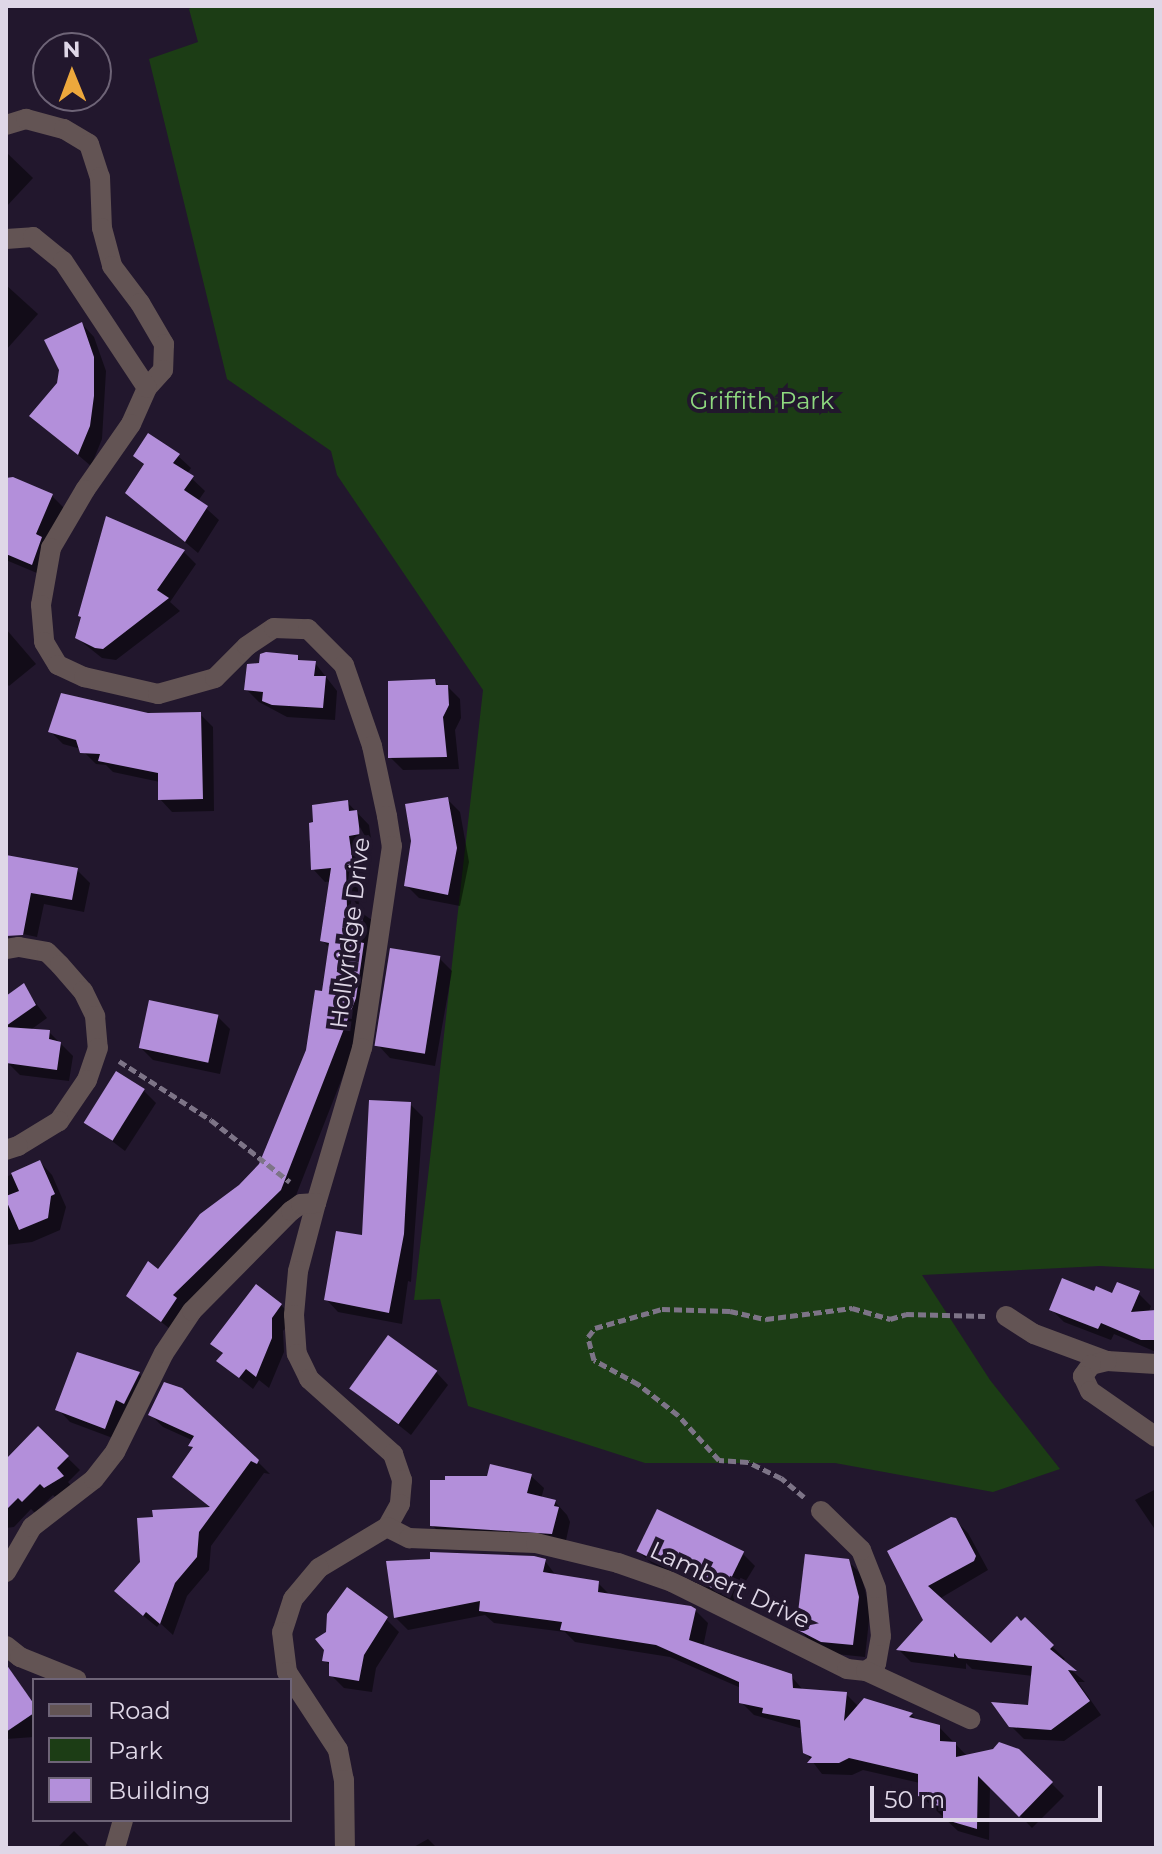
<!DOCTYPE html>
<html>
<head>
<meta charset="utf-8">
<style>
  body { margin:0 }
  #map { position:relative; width:1162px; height:1854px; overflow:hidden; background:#22172d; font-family:Montserrat,sans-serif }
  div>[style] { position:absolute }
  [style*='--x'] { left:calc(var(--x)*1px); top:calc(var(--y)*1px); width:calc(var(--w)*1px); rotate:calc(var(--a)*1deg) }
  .green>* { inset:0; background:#1c3d15 }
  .shadow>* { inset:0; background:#0007 }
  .building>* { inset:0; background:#b38fda; transform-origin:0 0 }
  .path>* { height:5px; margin-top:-2.5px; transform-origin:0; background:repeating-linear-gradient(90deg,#7d7487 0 8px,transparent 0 12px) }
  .minor>* { height:20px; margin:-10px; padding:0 10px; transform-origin:10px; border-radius:10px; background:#635454 }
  span { translate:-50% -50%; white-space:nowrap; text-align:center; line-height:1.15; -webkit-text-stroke:8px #22172d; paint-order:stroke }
  .park-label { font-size:24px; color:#8ed97f }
  .street-label { font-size:24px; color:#dfd7e7 }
  .frame { position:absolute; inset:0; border:8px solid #dfd7e7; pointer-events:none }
  .legend { position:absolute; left:32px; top:1678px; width:260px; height:144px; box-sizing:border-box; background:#22172d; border:2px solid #6e6477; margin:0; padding:10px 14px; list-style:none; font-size:24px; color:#dfd7e7 }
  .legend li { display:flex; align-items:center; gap:16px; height:40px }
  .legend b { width:40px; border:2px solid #6e6477 }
  .north { position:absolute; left:32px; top:32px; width:80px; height:80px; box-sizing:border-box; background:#22172d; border:2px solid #6e6477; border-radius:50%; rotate:359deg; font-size:22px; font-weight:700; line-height:32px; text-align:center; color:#dfd7e7 }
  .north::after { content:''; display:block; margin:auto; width:28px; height:36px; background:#eda83c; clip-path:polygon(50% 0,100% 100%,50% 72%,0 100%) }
  .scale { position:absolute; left:870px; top:1786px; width:232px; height:36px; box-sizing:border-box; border:4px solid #dfd7e7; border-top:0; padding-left:10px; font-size:24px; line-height:28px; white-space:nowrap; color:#dfd7e7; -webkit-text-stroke:6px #22172d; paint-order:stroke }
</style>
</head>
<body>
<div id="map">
  <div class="green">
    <div style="clip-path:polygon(193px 6px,1156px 6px,1156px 1269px,1100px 1266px,922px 1275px,990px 1380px,1060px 1469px,993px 1492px,835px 1463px,645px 1463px,468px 1406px,440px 1299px,414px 1300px,483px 690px,337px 475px,331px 451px,227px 379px,149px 59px,198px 42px,189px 9px)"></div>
  </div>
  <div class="shadow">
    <div style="clip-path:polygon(8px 154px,33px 178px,6px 207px,6px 156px)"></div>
    <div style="clip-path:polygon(6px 285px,38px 314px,6px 350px)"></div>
    <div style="clip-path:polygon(82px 324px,94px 337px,106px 371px,102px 439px,91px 466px,32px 416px,59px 384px)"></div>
    <div style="clip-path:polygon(135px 456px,178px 456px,191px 468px,187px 474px,205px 491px,198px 501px,219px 520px,198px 553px,127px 493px,145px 466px)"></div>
    <div style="clip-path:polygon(6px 486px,52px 496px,64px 508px,44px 576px,6px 560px)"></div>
    <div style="clip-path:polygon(183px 551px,196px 564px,170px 602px,180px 611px,116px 660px,102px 658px,77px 638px)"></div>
    <div style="clip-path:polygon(6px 629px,36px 664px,9px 686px,6px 683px)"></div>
    <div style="clip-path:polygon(297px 657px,302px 662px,315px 663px,337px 691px,335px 720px,287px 717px,259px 702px,246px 689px)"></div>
    <div style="clip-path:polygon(435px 681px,440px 687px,448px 687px,460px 699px,461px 718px,455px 730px,459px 769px,403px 770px,390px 757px)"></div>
    <div style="clip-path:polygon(200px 714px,213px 727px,214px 811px,172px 812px,160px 799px,160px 782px,113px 772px,106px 765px,96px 764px,81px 749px,63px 744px,50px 731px)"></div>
    <div style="clip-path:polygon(447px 799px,460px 812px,469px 862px,460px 906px,419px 898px,406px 885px,413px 841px)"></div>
    <div style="clip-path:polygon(347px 802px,369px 825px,372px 846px,361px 848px,364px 876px,358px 877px,359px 911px,376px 923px,368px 1012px,293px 1203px,175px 1333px,129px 1296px,159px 1271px,261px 1165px,308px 1050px,323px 994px,330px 948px,323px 941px,331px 881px,325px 882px,313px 869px,309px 841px)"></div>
    <div style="clip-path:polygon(6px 857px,77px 870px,90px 883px,84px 912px,44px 904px,37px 937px,9px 931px)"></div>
    <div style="clip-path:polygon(439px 958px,452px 971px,435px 1066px,390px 1058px,378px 1045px)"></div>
    <div style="clip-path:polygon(23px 986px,47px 1018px,29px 1031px,49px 1032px,73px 1056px,69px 1081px,20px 1075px,6px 1061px,6px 998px)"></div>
    <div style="clip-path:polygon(217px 1016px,230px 1029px,220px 1074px,153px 1060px,140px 1047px)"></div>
    <div style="clip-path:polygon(143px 1090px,156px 1103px,125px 1151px,87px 1122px)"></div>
    <div style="clip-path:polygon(410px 1104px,423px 1117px,411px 1282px,408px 1281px,402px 1324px,338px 1312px,326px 1299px,364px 1237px)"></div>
    <div style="clip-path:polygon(40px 1162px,52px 1175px,66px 1207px,60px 1230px,32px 1242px,6px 1245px,6px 1177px)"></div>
    <div style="clip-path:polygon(1138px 1293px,1151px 1306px,1148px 1314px,1156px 1314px,1156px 1352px,1114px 1334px,1111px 1340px,1064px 1322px,1051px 1309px,1095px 1294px)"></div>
    <div style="clip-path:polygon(281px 1305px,293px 1317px,283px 1331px,284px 1352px,269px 1388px,259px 1380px,253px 1389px,219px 1361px,224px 1355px,213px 1343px)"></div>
    <div style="clip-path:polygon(436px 1372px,448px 1385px,411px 1435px,352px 1388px)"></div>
    <div style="clip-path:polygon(139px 1374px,151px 1387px,118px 1440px,70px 1422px,58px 1409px)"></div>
    <div style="clip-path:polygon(150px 1414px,258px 1462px,270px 1474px,264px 1473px,211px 1546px,209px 1570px,187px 1596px,173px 1635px,160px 1623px,157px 1627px,129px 1604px,212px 1509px,174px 1477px,194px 1449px,191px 1446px,194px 1441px,163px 1427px)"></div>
    <div style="clip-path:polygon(38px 1429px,80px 1470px,68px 1482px,75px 1490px,58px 1500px,53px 1495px,35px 1513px,31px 1509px,14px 1527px,6px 1528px,6px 1462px)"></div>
    <div style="clip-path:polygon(531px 1476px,544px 1488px,541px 1499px,555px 1502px,567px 1515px,570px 1522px,565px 1545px,445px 1538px,432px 1525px)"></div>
    <div style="clip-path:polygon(1156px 1489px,1156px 1531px,1135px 1500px)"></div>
    <div style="clip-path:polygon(955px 1520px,968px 1533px,988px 1570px,939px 1599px,991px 1646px,1025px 1620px,1065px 1659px,1062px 1662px,1085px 1682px,1078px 1682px,1101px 1715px,1064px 1741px,1024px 1739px,1011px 1726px,1030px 1707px,1033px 1676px,972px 1669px,966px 1663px,966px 1669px,911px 1662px,899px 1650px,926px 1621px,890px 1552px)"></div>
    <div style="clip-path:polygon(638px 1551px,742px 1553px,755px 1566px,733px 1602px,651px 1563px)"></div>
    <div style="clip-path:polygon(545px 1561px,557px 1577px,598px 1583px,611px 1596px,695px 1610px,708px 1623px,703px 1647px,791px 1676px,804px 1691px,846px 1694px,859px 1707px,865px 1700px,912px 1715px,918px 1721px,939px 1727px,968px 1757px,1018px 1750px,1064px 1796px,1032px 1828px,990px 1785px,989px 1840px,958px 1831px,920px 1795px,920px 1783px,863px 1770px,852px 1775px,822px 1774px,805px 1752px,803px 1729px,754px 1715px,741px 1702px,741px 1688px,670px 1657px,575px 1642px,565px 1632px,494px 1623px,485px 1615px,408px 1630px,396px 1618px)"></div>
    <div style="clip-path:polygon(848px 1561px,861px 1574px,870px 1611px,865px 1657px,836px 1654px,811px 1642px,799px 1629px)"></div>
    <div style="clip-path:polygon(386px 1619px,399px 1632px,376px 1668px,372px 1692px,344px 1688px,331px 1675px,331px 1666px,324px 1660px)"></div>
    <div style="clip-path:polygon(6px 1683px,22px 1690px,34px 1702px,34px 1737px,6px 1739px)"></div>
    <div style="clip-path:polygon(74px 1831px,91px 1848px,57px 1848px)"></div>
    <div style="clip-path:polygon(428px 1839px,437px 1848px,412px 1848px)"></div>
  </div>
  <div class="building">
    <div style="clip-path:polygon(82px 322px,94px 357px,94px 396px,90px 426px,78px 455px,29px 416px,57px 383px,59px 370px,44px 340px)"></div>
    <div style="clip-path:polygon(148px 433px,180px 454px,173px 463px,194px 476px,184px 490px,208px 506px,185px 542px,125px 493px,144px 464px,133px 456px)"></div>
    <div style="clip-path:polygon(13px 477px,53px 494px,36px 534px,42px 537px,32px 565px,6px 554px,6px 478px)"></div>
    <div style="clip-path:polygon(106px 516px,185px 550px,157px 590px,169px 598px,103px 649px,95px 648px,75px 638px,81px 617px,78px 616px)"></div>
    <div style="clip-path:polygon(266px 652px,298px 655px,298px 660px,316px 661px,314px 676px,326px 676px,323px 708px,272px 705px,262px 701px,263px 692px,244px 690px,247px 664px,259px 663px,260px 654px)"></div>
    <div style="clip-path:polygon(435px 679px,436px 685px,448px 685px,449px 705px,443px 717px,447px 757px,388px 758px,388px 681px)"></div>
    <div style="clip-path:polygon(61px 693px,148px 713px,201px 712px,203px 799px,158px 800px,158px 773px,98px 761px,100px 754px,80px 753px,76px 740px,48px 732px)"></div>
    <div style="clip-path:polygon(448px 797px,457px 848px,448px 895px,404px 886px,411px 841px,405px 804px)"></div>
    <div style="clip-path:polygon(348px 800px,349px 811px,357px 810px,360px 834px,349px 836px,353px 864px,346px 865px,347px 909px,364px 909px,359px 942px,364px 943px,356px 998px,281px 1190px,173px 1295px,177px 1298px,161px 1322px,126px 1296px,148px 1261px,158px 1269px,200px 1214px,239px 1185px,259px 1164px,306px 1050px,315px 990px,322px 991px,329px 943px,320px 941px,331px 868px,311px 870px,309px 823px,313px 822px,312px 805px)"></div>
    <div style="clip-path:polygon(6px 855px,78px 868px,72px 900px,31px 893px,23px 935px,6px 936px)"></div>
    <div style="left:390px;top:948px;width:51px;height:99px;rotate:9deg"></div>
    <div style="clip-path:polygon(24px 983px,36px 1005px,6px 1026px,6px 996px)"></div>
    <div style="left:149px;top:1000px;width:71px;height:49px;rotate:12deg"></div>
    <div style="clip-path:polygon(6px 1027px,50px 1030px,49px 1039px,61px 1042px,57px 1070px,6px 1063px)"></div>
    <div style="left:116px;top:1071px;width:34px;height:61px;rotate:32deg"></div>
    <div style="clip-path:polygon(369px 1100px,411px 1102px,404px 1234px,389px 1313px,324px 1300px,336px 1231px,362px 1235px)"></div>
    <div style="clip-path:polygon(40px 1160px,55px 1194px,51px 1196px,48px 1218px,19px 1230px,6px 1200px,6px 1196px,19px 1191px,11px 1173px)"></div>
    <div style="clip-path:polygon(1062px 1278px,1094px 1291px,1096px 1286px,1112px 1293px,1117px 1282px,1140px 1291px,1131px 1312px,1156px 1310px,1156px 1340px,1141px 1340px,1101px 1323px,1098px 1329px,1049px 1310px)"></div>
    <div style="clip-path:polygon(256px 1284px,282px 1304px,272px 1318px,272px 1338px,256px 1377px,246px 1369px,239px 1378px,216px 1361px,223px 1353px,210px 1344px)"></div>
    <div style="left:388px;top:1335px;width:61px;height:66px;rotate:36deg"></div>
    <div style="clip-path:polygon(77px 1352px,140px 1372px,124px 1404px,116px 1400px,105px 1429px,55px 1410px)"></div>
    <div style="clip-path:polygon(164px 1382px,182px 1388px,259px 1460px,257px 1464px,251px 1461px,199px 1532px,197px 1557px,175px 1583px,160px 1624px,146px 1612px,143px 1616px,114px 1591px,140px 1562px,137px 1518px,153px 1517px,152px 1510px,210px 1507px,172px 1477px,193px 1447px,188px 1446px,194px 1436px,148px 1415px)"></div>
    <div style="clip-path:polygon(38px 1426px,69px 1456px,57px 1468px,64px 1476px,44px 1488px,40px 1484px,22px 1502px,18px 1498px,6px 1510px,6px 1459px)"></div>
    <div style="clip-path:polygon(490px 1464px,532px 1474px,527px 1493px,556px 1500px,554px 1506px,559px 1507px,552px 1534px,430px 1526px,430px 1480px,445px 1480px,445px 1476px,487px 1476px)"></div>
    <div style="left:657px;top:1509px;width:97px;height:47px;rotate:26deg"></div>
    <div style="clip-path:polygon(951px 1517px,956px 1518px,976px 1556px,974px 1561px,928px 1586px,991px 1643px,1017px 1616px,1021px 1621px,1025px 1617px,1054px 1645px,1050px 1649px,1077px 1671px,1068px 1670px,1090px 1701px,1051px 1730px,1009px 1727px,991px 1702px,1028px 1705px,1032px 1666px,958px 1658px,954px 1653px,954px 1657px,896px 1650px,923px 1620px,887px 1551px)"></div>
    <div style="clip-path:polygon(430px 1552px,534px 1556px,546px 1559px,543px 1572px,599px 1581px,598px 1592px,691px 1606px,696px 1609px,689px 1640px,792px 1674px,793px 1688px,847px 1692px,844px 1721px,864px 1698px,913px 1713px,909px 1717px,940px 1725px,940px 1741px,956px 1742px,956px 1757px,993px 1749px,999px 1742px,1019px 1749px,1053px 1782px,1019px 1817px,978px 1776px,977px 1829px,943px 1819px,943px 1806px,931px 1805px,932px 1800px,918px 1796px,918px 1774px,849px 1758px,839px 1763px,807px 1763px,812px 1757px,803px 1753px,800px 1720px,762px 1713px,763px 1708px,739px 1703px,739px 1682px,656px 1645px,560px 1630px,562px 1622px,479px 1611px,480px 1601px,394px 1618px,386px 1561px,430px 1559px)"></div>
    <div style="clip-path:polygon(805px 1554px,849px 1559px,859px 1597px,853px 1645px,821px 1642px,796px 1629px)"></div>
    <div style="clip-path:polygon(347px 1587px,388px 1617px,364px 1655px,359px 1681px,329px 1676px,329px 1662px,322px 1661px,324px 1650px,315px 1639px,326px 1632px,327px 1614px)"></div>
    <div style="clip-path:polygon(6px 1664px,34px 1704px,34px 1713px,6px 1732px)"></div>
  </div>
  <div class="path">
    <div style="--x:119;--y:1061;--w:109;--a:32.7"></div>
    <div style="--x:211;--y:1120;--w:100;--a:38.1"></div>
    <div style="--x:804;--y:1497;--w:30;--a:-140"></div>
    <div style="--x:781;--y:1478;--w:37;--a:-154"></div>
    <div style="--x:748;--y:1462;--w:29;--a:-176"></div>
    <div style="--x:719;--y:1460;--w:61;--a:-132.3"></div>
    <div style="--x:678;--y:1415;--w:51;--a:-142.2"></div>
    <div style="--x:638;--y:1384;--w:50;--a:-151.4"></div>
    <div style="--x:594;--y:1360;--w:24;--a:-105"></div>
    <div style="--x:588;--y:1337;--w:11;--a:-52"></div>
    <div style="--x:595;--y:1328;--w:70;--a:-15.8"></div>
    <div style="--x:662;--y:1309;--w:68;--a:1.7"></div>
    <div style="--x:730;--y:1311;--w:37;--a:13"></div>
    <div style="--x:766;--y:1319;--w:87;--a:-7.3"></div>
    <div style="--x:852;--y:1308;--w:40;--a:16"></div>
    <div style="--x:890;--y:1319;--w:17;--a:-17"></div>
    <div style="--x:906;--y:1314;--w:79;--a:1.5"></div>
  </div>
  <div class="minor">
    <div style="--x:6;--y:125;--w:21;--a:-17"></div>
    <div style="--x:26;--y:119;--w:39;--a:15"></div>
    <div style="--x:64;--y:129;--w:29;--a:31"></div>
    <div style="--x:89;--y:144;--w:35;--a:72"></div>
    <div style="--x:100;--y:177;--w:51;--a:87.8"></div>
    <div style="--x:102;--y:228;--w:39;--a:75"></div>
    <div style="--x:112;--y:266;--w:46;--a:52.9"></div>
    <div style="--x:140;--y:303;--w:48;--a:59.7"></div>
    <div style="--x:164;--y:344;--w:26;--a:92"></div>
    <div style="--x:163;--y:370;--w:24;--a:132"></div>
    <div style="--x:147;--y:388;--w:39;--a:114"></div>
    <div style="--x:131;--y:424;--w:80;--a:124.9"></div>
    <div style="--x:85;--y:490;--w:67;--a:120.4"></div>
    <div style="--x:51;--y:548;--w:58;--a:100"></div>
    <div style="--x:41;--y:605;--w:37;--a:85"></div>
    <div style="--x:44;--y:642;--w:27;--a:59"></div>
    <div style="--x:58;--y:665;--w:29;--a:25"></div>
    <div style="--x:84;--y:677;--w:76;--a:12.9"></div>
    <div style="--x:158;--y:694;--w:59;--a:-15.7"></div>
    <div style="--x:215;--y:678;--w:45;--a:-45"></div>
    <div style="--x:247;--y:646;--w:32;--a:-34"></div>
    <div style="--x:274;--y:628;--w:34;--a:2"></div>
    <div style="--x:308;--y:629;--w:51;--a:45"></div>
    <div style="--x:344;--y:665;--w:86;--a:70.9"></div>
    <div style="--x:372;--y:746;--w:72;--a:77.9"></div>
    <div style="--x:387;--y:816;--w:30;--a:81"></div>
    <div style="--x:392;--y:846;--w:204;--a:98.4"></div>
    <div style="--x:362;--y:1048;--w:162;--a:106.5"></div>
    <div style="--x:316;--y:1203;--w:70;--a:104.8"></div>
    <div style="--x:298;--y:1271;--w:44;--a:95.2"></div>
    <div style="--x:294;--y:1315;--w:39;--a:86"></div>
    <div style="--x:297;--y:1354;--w:28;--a:64"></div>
    <div style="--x:309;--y:1379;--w:113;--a:41.8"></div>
    <div style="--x:393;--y:1454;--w:28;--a:71"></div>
    <div style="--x:402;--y:1480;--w:24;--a:95"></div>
    <div style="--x:400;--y:1504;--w:26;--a:119"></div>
    <div style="--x:387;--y:1527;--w:79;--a:148.9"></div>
    <div style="--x:319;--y:1568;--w:40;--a:130"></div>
    <div style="--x:293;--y:1599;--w:35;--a:108"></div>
    <div style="--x:282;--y:1632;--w:40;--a:82.9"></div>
    <div style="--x:287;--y:1672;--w:93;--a:56.8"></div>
    <div style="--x:338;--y:1750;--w:31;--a:79"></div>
    <div style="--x:344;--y:1780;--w:68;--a:89.2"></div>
    <div style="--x:6;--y:239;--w:27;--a:-4"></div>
    <div style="--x:33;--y:237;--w:38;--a:39"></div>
    <div style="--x:63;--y:261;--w:152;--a:56.5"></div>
    <div style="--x:6;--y:949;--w:13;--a:-9"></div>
    <div style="--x:19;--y:947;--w:28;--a:10"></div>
    <div style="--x:47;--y:952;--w:18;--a:45"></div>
    <div style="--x:60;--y:965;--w:35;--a:49"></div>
    <div style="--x:83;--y:991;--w:28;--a:64"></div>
    <div style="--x:95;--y:1016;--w:32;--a:85"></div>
    <div style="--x:98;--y:1048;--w:34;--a:109"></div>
    <div style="--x:87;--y:1080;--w:50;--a:124.3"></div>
    <div style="--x:59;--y:1121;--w:48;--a:148.6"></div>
    <div style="--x:18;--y:1146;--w:13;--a:162"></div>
    <div style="--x:1006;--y:1316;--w:33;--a:33"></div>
    <div style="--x:1034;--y:1334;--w:78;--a:20.3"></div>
    <div style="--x:1107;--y:1361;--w:49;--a:3.5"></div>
    <div style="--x:1107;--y:1361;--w:16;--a:166"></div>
    <div style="--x:1091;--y:1365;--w:14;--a:126"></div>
    <div style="--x:1083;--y:1376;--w:17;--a:65"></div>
    <div style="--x:1090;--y:1391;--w:80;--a:34.9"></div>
    <div style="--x:387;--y:1527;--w:25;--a:27"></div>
    <div style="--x:409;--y:1538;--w:127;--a:2.3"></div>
    <div style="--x:536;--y:1543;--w:84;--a:13.7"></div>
    <div style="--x:618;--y:1563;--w:57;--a:19.4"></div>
    <div style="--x:672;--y:1582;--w:195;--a:26.4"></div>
    <div style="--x:847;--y:1669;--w:19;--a:6"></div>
    <div style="--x:866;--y:1671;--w:12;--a:-35"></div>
    <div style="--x:876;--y:1664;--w:28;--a:-80"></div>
    <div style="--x:881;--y:1636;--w:48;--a:-95.9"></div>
    <div style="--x:876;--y:1588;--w:41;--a:-111.5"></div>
    <div style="--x:861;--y:1550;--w:56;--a:-135.7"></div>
    <div style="--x:6;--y:1572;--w:52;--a:-60"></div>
    <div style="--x:32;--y:1527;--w:78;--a:-37.7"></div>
    <div style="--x:94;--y:1479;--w:34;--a:-52"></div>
    <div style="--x:115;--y:1452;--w:110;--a:-63.7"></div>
    <div style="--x:164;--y:1353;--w:50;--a:-56.3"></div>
    <div style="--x:192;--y:1311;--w:141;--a:-45.3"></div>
    <div style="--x:291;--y:1211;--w:12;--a:-35"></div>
    <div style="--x:301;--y:1204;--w:15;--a:-4"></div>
    <div style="--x:6;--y:1646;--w:18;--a:38"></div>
    <div style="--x:20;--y:1657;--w:61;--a:22"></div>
    <div style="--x:866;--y:1671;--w:115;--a:24.8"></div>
    <div style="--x:115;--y:1848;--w:29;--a:-74"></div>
  </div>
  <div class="park-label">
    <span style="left:762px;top:401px">Griffith Park</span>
  </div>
  <div class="street-label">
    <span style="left:350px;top:933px;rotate:-83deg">Hollyridge Drive</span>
    <span style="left:730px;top:1585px;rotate:25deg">Lambert Drive</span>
  </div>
  <div class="frame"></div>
  <ul class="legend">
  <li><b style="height:10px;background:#635454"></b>Road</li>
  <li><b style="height:22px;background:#1c3d15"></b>Park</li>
  <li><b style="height:22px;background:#b38fda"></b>Building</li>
  </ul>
  <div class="north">N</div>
  <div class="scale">50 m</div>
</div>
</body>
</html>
